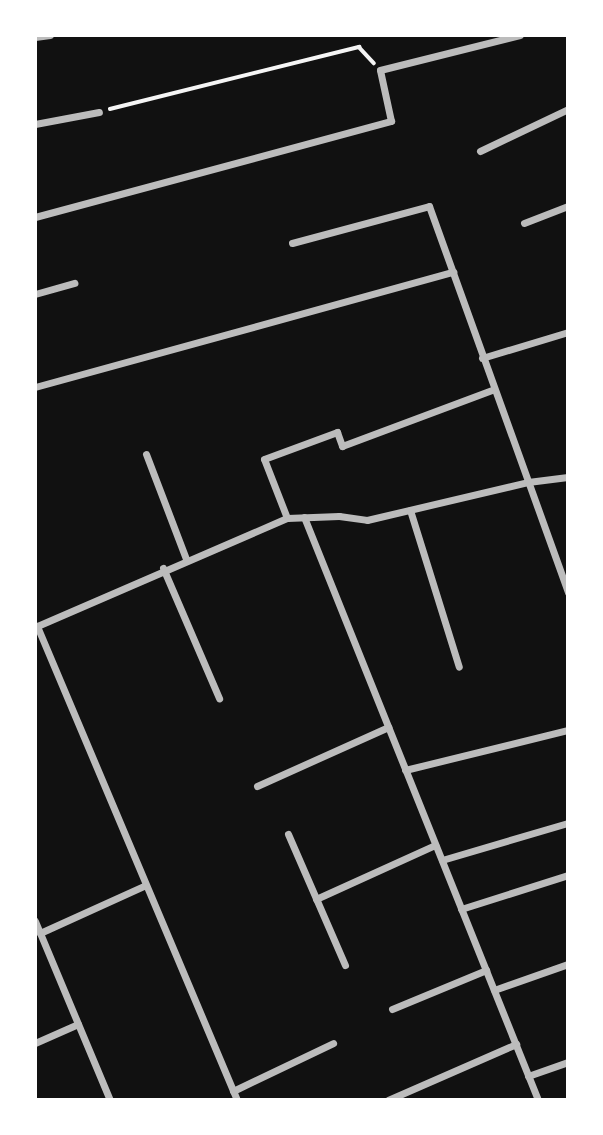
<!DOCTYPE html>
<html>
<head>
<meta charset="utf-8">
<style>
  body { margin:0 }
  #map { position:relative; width:603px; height:1135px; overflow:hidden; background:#111; font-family:"Archivo Narrow",sans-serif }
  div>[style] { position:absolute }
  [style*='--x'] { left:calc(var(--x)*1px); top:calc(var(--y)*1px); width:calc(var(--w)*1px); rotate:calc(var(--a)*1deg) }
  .path>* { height:3.5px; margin:-1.75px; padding:0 1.75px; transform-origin:1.75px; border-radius:1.75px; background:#f5f5f5 }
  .minor>* { height:7px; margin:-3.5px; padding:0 3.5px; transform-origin:3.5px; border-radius:3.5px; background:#bcbcbc }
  span { translate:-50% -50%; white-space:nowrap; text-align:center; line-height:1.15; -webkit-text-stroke:7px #fff; paint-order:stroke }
  .frame { position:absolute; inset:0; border:37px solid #fff; pointer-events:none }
</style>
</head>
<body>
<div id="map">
  <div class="path">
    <div style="--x:110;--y:109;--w:257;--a:-14"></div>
    <div style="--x:359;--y:47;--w:22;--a:47"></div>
  </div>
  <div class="minor">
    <div style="--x:35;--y:37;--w:15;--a:-8"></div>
    <div style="--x:35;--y:124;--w:65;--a:-10.6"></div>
    <div style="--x:480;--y:151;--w:98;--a:-25.5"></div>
    <div style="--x:35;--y:217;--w:369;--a:-15.1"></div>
    <div style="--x:391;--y:121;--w:52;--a:-102.2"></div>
    <div style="--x:380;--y:70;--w:144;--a:-14"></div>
    <div style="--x:524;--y:223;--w:47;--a:-21.1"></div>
    <div style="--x:292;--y:243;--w:142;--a:-15.1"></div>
    <div style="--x:429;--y:206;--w:411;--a:70.2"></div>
    <div style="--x:35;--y:294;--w:41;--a:-15.8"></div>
    <div style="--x:482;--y:358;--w:90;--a:-16.8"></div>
    <div style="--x:35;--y:387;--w:434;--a:-15.4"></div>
    <div style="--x:146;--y:454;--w:112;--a:69.1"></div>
    <div style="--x:410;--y:510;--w:164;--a:72.7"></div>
    <div style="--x:304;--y:517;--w:628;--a:68.13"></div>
    <div style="--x:287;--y:518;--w:63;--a:-111.3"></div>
    <div style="--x:264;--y:459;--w:78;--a:-20.3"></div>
    <div style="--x:337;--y:432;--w:15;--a:70"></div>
    <div style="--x:342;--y:446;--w:160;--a:-20.5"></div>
    <div style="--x:163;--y:568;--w:142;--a:66.7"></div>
    <div style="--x:37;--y:626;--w:514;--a:67.12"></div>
    <div style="--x:35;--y:627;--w:275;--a:-23.4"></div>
    <div style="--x:287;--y:518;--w:52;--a:-2.2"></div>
    <div style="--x:339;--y:516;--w:28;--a:8"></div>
    <div style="--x:367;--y:520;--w:165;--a:-13.3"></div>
    <div style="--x:528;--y:482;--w:40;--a:-7.1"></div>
    <div style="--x:405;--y:770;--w:168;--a:-13.8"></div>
    <div style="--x:257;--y:786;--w:144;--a:-24.2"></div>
    <div style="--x:288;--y:834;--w:143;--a:66.5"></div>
    <div style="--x:442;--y:860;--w:131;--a:-16.4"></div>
    <div style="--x:316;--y:899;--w:131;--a:-24.4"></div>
    <div style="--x:461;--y:909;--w:112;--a:-17.6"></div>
    <div style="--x:35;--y:921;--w:194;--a:67.3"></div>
    <div style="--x:40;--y:933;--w:116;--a:-24.4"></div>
    <div style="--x:494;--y:990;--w:78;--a:-19.4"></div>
    <div style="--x:392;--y:1009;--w:102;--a:-22.5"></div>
    <div style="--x:35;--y:1043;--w:47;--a:-23.8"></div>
    <div style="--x:528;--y:1076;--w:42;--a:-19.3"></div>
    <div style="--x:233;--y:1091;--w:111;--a:-25.6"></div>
    <div style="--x:388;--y:1100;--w:140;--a:-23.6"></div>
  </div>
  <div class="frame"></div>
</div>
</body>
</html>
